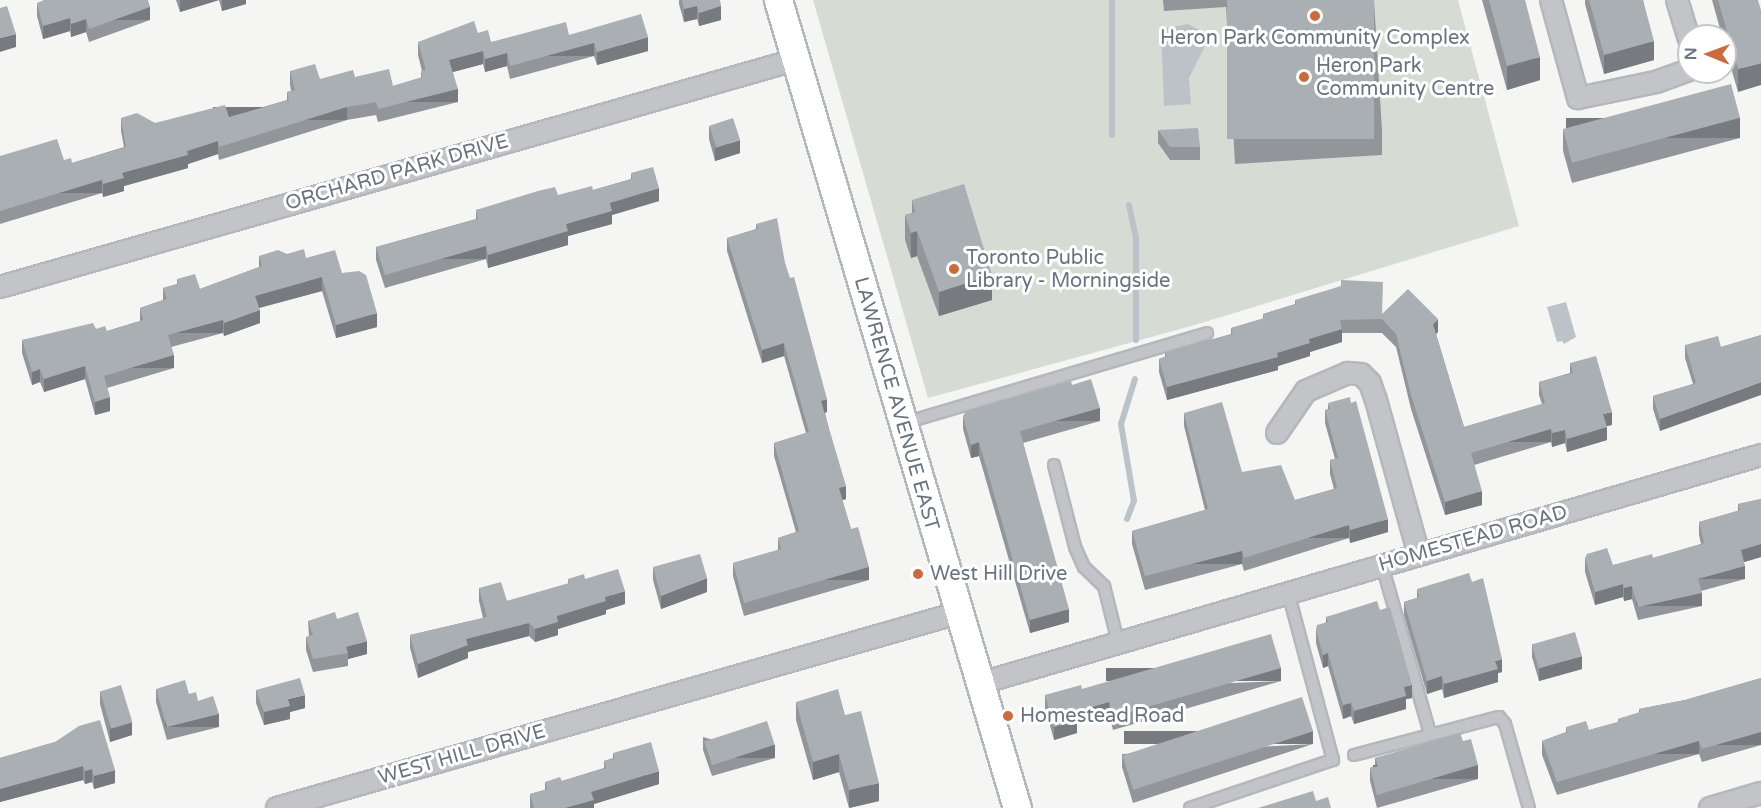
<!DOCTYPE html>
<html>
<head>
<meta charset="utf-8">
<style>
  body { margin:0 }
  #map { position:relative; width:1761px; height:808px; overflow:hidden; background:#f5f5f3; font-family:"Varela Round",sans-serif }
  div>[style] { position:absolute }
  [style*='--x'] { left:calc(var(--x)*1px); top:calc(var(--y)*1px); width:calc(var(--w)*1px); rotate:calc(var(--a)*1deg) }
  .green>* { inset:0; background:#d6dcd4 }
  .water>* { inset:0; background:#bcc3c8 }
  .stream>* { height:6px; margin:-3px; padding:0 3px; transform-origin:3px; border-radius:3px; background:#bcc3c8 }
  .roads { filter:drop-shadow(2px 0 #b4b8bc) drop-shadow(-2px 0 #b4b8bc) drop-shadow(0 2px #b4b8bc) drop-shadow(0 -2px #b4b8bc) }
  .lane>* { height:10px; margin:-5px; padding:0 5px; transform-origin:5px; border-radius:5px; background:#c2c4c7 }
  .street>* { height:20px; margin:-10px; padding:0 10px; transform-origin:10px; border-radius:10px; background:#c2c4c7 }
  .secondary>* { height:27px; margin:-13.5px; padding:0 13.5px; transform-origin:13.5px; border-radius:13.5px; background:#fff }
  .wall>* { inset:0; background:#92969b }
  .shaded-wall>* { inset:0; background:#777a7e; transform-origin:0 0 }
  .building>* { inset:0; background:#aaafb4; transform-origin:0 0 }
  .dots>* { width:16px; height:16px; translate:-50% -50%; box-sizing:border-box; border:3px solid #fff; border-radius:50% }
  span { translate:-50% -50%; white-space:nowrap; text-align:center; line-height:1.15; -webkit-text-stroke:6px #fff; paint-order:stroke }
  .poi-label { font-size:20px; color:#687380 }
  .left { translate:0 -50%; text-align:left }
  .street-label { font-size:20px; color:#687380 }
  .north { position:absolute; left:1677px; top:24px; width:60px; height:60px; box-sizing:border-box; background:#fff; border:2px solid #c3c7cc; border-radius:50%; rotate:271deg; font-size:16px; font-weight:700; line-height:24px; text-align:center; color:#687380 }
  .north::after { content:''; display:block; margin:auto; width:21px; height:27px; background:#cd6a3b; clip-path:polygon(50% 0,100% 100%,50% 72%,0 100%) }
</style>
</head>
<body>
<div id="map">
  <div class="green">
    <div style="clip-path:polygon(813px 0,1458px 0,1519px 226px,1195px 325px,928px 398px)"></div>
  </div>
  <div class="water">
    <div style="clip-path:polygon(1188px 24px,1203px 32px,1206px 44px,1189px 78px,1191px 104px,1164px 106px,1161px 29px)"></div>
    <div style="clip-path:polygon(1566px 302px,1576px 337px,1564px 344px,1562px 341px,1557px 342px,1547px 307px)"></div>
  </div>
  <div class="stream">
    <div style="--x:1112;--y:0;--w:135;--a:90"></div>
    <div style="--x:1129;--y:205;--w:33;--a:78"></div>
    <div style="--x:1136;--y:237;--w:103;--a:90"></div>
    <div style="--x:1127;--y:519;--w:19;--a:-69"></div>
    <div style="--x:1134;--y:501;--w:78;--a:-99.6"></div>
    <div style="--x:1121;--y:424;--w:47;--a:-72.7"></div>
  </div>
  <div class="roads">
    <div class="lane">
      <div style="--x:904;--y:423;--w:316;--a:-16.5"></div>
      <div style="--x:1054;--y:465;--w:85;--a:75.6"></div>
      <div style="--x:1075;--y:547;--w:22;--a:66"></div>
      <div style="--x:1084;--y:567;--w:28;--a:44"></div>
      <div style="--x:1104;--y:586;--w:58;--a:76"></div>
      <div style="--x:1382;--y:565;--w:175;--a:74.1"></div>
      <div style="--x:1354;--y:755;--w:150;--a:-14.7"></div>
      <div style="--x:1499;--y:717;--w:9;--a:49"></div>
      <div style="--x:1505;--y:724;--w:87;--a:74.1"></div>
      <div style="--x:1190;--y:808;--w:151;--a:-18.6"></div>
      <div style="--x:1333;--y:760;--w:174;--a:-105"></div>
    </div>
    <div class="street">
      <div style="--x:1551;--y:0;--w:102;--a:74.6"></div>
      <div style="--x:1578;--y:98;--w:80;--a:-11.6"></div>
      <div style="--x:1656;--y:82;--w:35;--a:-20"></div>
      <div style="--x:1677;--y:0;--w:41;--a:72.9"></div>
      <div style="--x:0;--y:287;--w:827;--a:-15.94"></div>
      <div style="--x:1277;--y:433;--w:51;--a:-55.4"></div>
      <div style="--x:1306;--y:391;--w:46;--a:-23.2"></div>
      <div style="--x:1348;--y:373;--w:13;--a:4"></div>
      <div style="--x:1361;--y:374;--w:13;--a:45"></div>
      <div style="--x:1370;--y:383;--w:18;--a:71"></div>
      <div style="--x:1376;--y:400;--w:161;--a:74.5"></div>
      <div style="--x:978;--y:684;--w:816;--a:-16.3"></div>
      <div style="--x:277;--y:808;--w:708;--a:-15.98"></div>
      <div style="--x:1710;--y:808;--w:53;--a:-16.4"></div>
    </div>
    <div class="secondary">
      <div style="--x:778;--y:0;--w:843;--a:73.52"></div>
    </div>
  </div>
  <div class="wall">
    <div style="clip-path:polygon(176px 0,246px 0,246px 4px,222px 11px,219px 0,180px 12px)"></div>
    <div style="clip-path:polygon(679px 0,720px 0,721px 20px,699px 26px,697px 19px,684px 22px,679px 4px)"></div>
    <div style="clip-path:polygon(1163px 0,1374px 0,1382px 130px,1382px 155px,1235px 164px,1226px 7px,1164px 11px)"></div>
    <div style="clip-path:polygon(1482px 0,1525px 0,1540px 80px,1507px 90px)"></div>
    <div style="clip-path:polygon(1585px 0,1643px 0,1654px 60px,1604px 74px,1585px 4px)"></div>
    <div style="clip-path:polygon(1712px 0,1758px 0,1738px 92px,1725px 47px,1725px 36px,1722px 36px)"></div>
    <div style="clip-path:polygon(37px 3px,150px 20px,89px 42px,86px 32px,71px 37px,70px 31px,43px 39px,37px 16px)"></div>
    <div style="clip-path:polygon(478px 33px,491px 42px,569px 35px,648px 51px,597px 65px,594px 56px,510px 79px,507px 66px,485px 72px,483px 64px,453px 72px,458px 102px,378px 122px,376px 115px,347px 120px,219px 160px,218px 154px,188px 164px,188px 168px,124px 186px,124px 191px,103px 197px,102px 193px,0 224px,0 156px,64px 160px,72px 163px,124px 147px,121px 131px,121px 118px,155px 123px,229px 117px,287px 100px,287px 92px,291px 91px,290px 84px,290px 71px,320px 79px,355px 77px,393px 86px,421px 78px,421px 71px,422px 71px,418px 55px,418px 42px)"></div>
    <div style="clip-path:polygon(709px 126px,740px 153px,715px 161px,709px 139px)"></div>
    <div style="clip-path:polygon(1158px 130px,1200px 147px,1200px 160px,1170px 160px,1158px 143px)"></div>
    <div style="clip-path:polygon(1563px 131px,1740px 138px,1572px 183px,1563px 151px)"></div>
    <div style="clip-path:polygon(631px 173px,659px 201px,612px 215px,612px 224px,568px 236px,568px 245px,488px 268px,486px 259px,385px 288px,376px 260px,376px 247px,476px 219px,476px 210px,593px 190px,631px 179px)"></div>
    <div style="clip-path:polygon(912px 200px,992px 300px,939px 316px,917px 256px,911px 258px,905px 240px,905px 215px,912px 213px)"></div>
    <div style="clip-path:polygon(756px 224px,785px 263px,827px 412px,825px 413px,846px 499px,842px 500px,851px 529px,869px 580px,744px 616px,733px 576px,733px 563px,778px 550px,778px 538px,796px 532px,774px 456px,774px 443px,806px 433px,784px 356px,762px 363px,727px 251px,727px 238px,756px 229px)"></div>
    <div style="clip-path:polygon(287px 254px,306px 258px,342px 273px,377px 327px,336px 338px,322px 291px,259px 308px,260px 323px,224px 336px,223px 333px,171px 347px,174px 368px,107px 388px,110px 411px,95px 415px,85px 379px,44px 392px,40px 382px,32px 385px,22px 353px,22px 340px,96px 329px,107px 331px,140px 321px,140px 308px,163px 300px,163px 288px,177px 284px,177px 279px,200px 289px,259px 267px,259px 256px)"></div>
    <div style="clip-path:polygon(1295px 300px,1383px 314px,1438px 332px,1436px 334px,1464px 427px,1542px 404px,1539px 395px,1539px 382px,1570px 373px,1570px 363px,1612px 425px,1606px 426px,1607px 440px,1567px 452px,1565px 443px,1552px 447px,1551px 442px,1474px 465px,1482px 505px,1445px 515px,1411px 409px,1396px 347px,1382px 333px,1342px 333px,1342px 342px,1310px 352px,1310px 356px,1278px 366px,1278px 370px,1167px 400px,1159px 372px,1159px 359px,1165px 357px,1165px 353px,1231px 334px,1231px 328px,1263px 319px,1263px 314px,1295px 304px)"></div>
    <div style="clip-path:polygon(1761px 335px,1660px 431px,1653px 409px,1653px 396px,1693px 384px,1685px 358px,1685px 345px,1721px 347px)"></div>
    <div style="clip-path:polygon(1072px 385px,1100px 421px,1023px 443px,1069px 622px,1030px 633px,979px 456px,971px 458px,963px 429px,963px 416px)"></div>
    <div style="clip-path:polygon(1328px 403px,1388px 532px,1350px 543px,1349px 538px,1244px 571px,1242px 564px,1145px 590px,1132px 544px,1132px 531px,1205px 510px,1184px 426px,1184px 413px,1242px 472px,1295px 500px,1334px 489px,1330px 474px,1330px 460px,1335px 459px,1325px 423px,1325px 410px,1328px 409px)"></div>
    <div style="clip-path:polygon(1761px 499px,1761px 557px,1744px 562px,1745px 579px,1701px 591px,1702px 606px,1638px 620px,1632px 599px,1624px 601px,1623px 597px,1595px 605px,1585px 572px,1585px 558px,1613px 565px,1653px 558px,1701px 544px,1699px 535px,1699px 522px,1738px 511px,1738px 504px)"></div>
    <div style="clip-path:polygon(653px 567px,707px 592px,661px 609px,653px 580px)"></div>
    <div style="clip-path:polygon(568px 579px,585px 579px,625px 604px,606px 610px,606px 614px,558px 629px,558px 635px,535px 642px,529px 636px,468px 652px,468px 658px,418px 678px,410px 648px,410px 635px,483px 618px,479px 601px,479px 588px,507px 601px,568px 584px)"></div>
    <div style="clip-path:polygon(1417px 589px,1502px 672px,1498px 673px,1498px 682px,1444px 698px,1442px 689px,1427px 694px,1404px 615px,1404px 602px,1417px 598px)"></div>
    <div style="clip-path:polygon(1380px 610px,1412px 698px,1406px 699px,1406px 709px,1354px 724px,1351px 716px,1343px 719px,1328px 666px,1323px 668px,1316px 643px,1316px 630px,1326px 622px,1326px 617px)"></div>
    <div style="clip-path:polygon(337px 619px,367px 654px,348px 659px,348px 666px,313px 672px,306px 650px,306px 637px,309px 636px,308px 621px)"></div>
    <div style="clip-path:polygon(1532px 644px,1582px 669px,1539px 681px,1532px 657px)"></div>
    <div style="clip-path:polygon(1761px 678px,1761px 745px,1702px 762px,1699px 754px,1557px 795px,1542px 755px,1542px 741px,1566px 732px,1566px 727px,1589px 730px,1618px 722px,1618px 719px,1639px 713px,1639px 709px,1685px 700px)"></div>
    <div style="clip-path:polygon(1281px 681px,1113px 730px,1109px 715px,1077px 724px,1077px 733px,1054px 740px,1045px 708px,1045px 695px,1082px 689px)"></div>
    <div style="clip-path:polygon(156px 689px,189px 694px,219px 727px,167px 740px,156px 702px)"></div>
    <div style="clip-path:polygon(256px 690px,305px 708px,290px 712px,290px 719px,264px 725px,256px 703px)"></div>
    <div style="clip-path:polygon(100px 691px,132px 735px,110px 742px,100px 704px)"></div>
    <div style="clip-path:polygon(796px 702px,845px 715px,879px 801px,849px 808px,839px 772px,813px 780px,796px 720px)"></div>
    <div style="clip-path:polygon(703px 737px,775px 758px,712px 776px,703px 750px)"></div>
    <div style="clip-path:polygon(1463px 741px,1478px 779px,1377px 808px,1370px 781px,1370px 768px,1375px 766px,1375px 758px)"></div>
    <div style="clip-path:polygon(55px 742px,115px 783px,94px 789px,92px 782px,85px 784px,83px 780px,0 802px,0 758px)"></div>
    <div style="clip-path:polygon(1313px 744px,1133px 803px,1122px 767px,1122px 754px)"></div>
    <div style="clip-path:polygon(613px 753px,659px 784px,594px 804px,594px 808px,530px 808px,530px 794px,545px 790px,545px 782px,562px 781px,604px 768px,604px 761px,613px 758px)"></div>
  </div>
  <div class="shaded-wall">
    <div style="clip-path:polygon(180px 0,219px 0,180px 12px)"></div>
    <div style="clip-path:polygon(222px 0,246px 0,246px 4px,222px 11px)"></div>
    <div style="clip-path:polygon(697px 6px,697px 19px,684px 22px,684px 9px)"></div>
    <div style="clip-path:polygon(721px 6px,721px 20px,699px 26px,699px 13px)"></div>
    <div style="left:150px;top:7px;width:13px;height:65px;rotate:90deg"></div>
    <div style="clip-path:polygon(70px 18px,70px 31px,43px 39px,43px 26px)"></div>
    <div style="clip-path:polygon(86px 19px,86px 32px,71px 37px,71px 24px)"></div>
    <div style="clip-path:polygon(16px 34px,16px 47px,0 52px,0 38px)"></div>
    <div style="clip-path:polygon(648px 37px,648px 51px,597px 65px,597px 52px)"></div>
    <div style="clip-path:polygon(1654px 41px,1654px 60px,1604px 74px,1604px 55px)"></div>
    <div style="left:594px;top:43px;width:13px;height:87px;rotate:90deg"></div>
    <div style="clip-path:polygon(483px 51px,483px 64px,449px 73px,449px 60px)"></div>
    <div style="clip-path:polygon(507px 53px,507px 66px,485px 72px,485px 59px)"></div>
    <div style="clip-path:polygon(1540px 57px,1540px 80px,1507px 90px,1507px 66px)"></div>
    <div style="clip-path:polygon(1761px 63px,1761px 85px,1738px 92px,1738px 69px)"></div>
    <div style="left:458px;top:89px;width:13px;height:82px;rotate:90deg"></div>
    <div style="left:347px;top:107px;width:13px;height:134px;rotate:90deg"></div>
    <div style="left:1740px;top:118px;width:20px;height:174px;rotate:90deg"></div>
    <div style="clip-path:polygon(740px 140px,740px 153px,715px 161px,715px 148px)"></div>
    <div style="clip-path:polygon(218px 141px,218px 154px,188px 164px,188px 168px,124px 186px,124px 191px,103px 197px,103px 184px,122px 173px)"></div>
    <div style="left:102px;top:180px;width:13px;height:107px;rotate:90deg"></div>
    <div style="clip-path:polygon(659px 188px,659px 201px,612px 215px,612px 224px,568px 236px,568px 245px,488px 268px,488px 255px,566px 224px,610px 203px)"></div>
    <div style="clip-path:polygon(917px 231px,917px 256px,911px 258px,911px 233px)"></div>
    <div style="left:486px;top:246px;width:13px;height:105px;rotate:90deg"></div>
    <div style="clip-path:polygon(992px 275px,992px 300px,939px 316px,939px 292px)"></div>
    <div style="clip-path:polygon(322px 277px,322px 291px,255px 309px,255px 296px)"></div>
    <div style="clip-path:polygon(260px 310px,260px 323px,224px 336px,224px 323px)"></div>
    <div style="clip-path:polygon(377px 313px,377px 327px,336px 338px,336px 325px)"></div>
    <div style="clip-path:polygon(1438px 319px,1438px 332px,1433px 337px,1433px 324px)"></div>
    <div style="left:223px;top:320px;width:13px;height:57px;rotate:90deg"></div>
    <div style="clip-path:polygon(1342px 329px,1342px 342px,1310px 352px,1310px 356px,1278px 366px,1278px 370px,1167px 400px,1167px 387px,1309px 339px)"></div>
    <div style="clip-path:polygon(784px 343px,784px 356px,762px 363px,762px 350px)"></div>
    <div style="left:174px;top:355px;width:13px;height:73px;rotate:90deg"></div>
    <div style="clip-path:polygon(85px 366px,85px 379px,44px 392px,44px 379px)"></div>
    <div style="clip-path:polygon(40px 369px,40px 382px,32px 385px,32px 372px)"></div>
    <div style="clip-path:polygon(1761px 382px,1761px 395px,1660px 431px,1660px 419px)"></div>
    <div style="clip-path:polygon(110px 397px,110px 411px,95px 415px,95px 402px)"></div>
    <div style="clip-path:polygon(827px 399px,827px 412px,821px 414px,821px 401px)"></div>
    <div style="left:1100px;top:408px;width:13px;height:83px;rotate:90deg"></div>
    <div style="clip-path:polygon(1612px 412px,1612px 425px,1603px 427px,1603px 414px)"></div>
    <div style="clip-path:polygon(1607px 427px,1607px 440px,1567px 452px,1567px 439px)"></div>
    <div style="left:1551px;top:429px;width:13px;height:84px;rotate:90deg"></div>
    <div style="clip-path:polygon(1565px 430px,1565px 443px,1552px 447px,1552px 433px)"></div>
    <div style="clip-path:polygon(979px 442px,979px 456px,971px 458px,971px 445px)"></div>
    <div style="clip-path:polygon(846px 486px,846px 499px,839px 501px,839px 488px)"></div>
    <div style="clip-path:polygon(1482px 491px,1482px 505px,1445px 515px,1445px 502px)"></div>
    <div style="clip-path:polygon(1388px 519px,1388px 532px,1350px 543px,1350px 530px)"></div>
    <div style="left:1349px;top:525px;width:13px;height:110px;rotate:90deg"></div>
    <div style="clip-path:polygon(1761px 544px,1761px 557px,1741px 563px,1741px 550px)"></div>
    <div style="left:1242px;top:551px;width:13px;height:100px;rotate:90deg"></div>
    <div style="left:1745px;top:566px;width:13px;height:49px;rotate:90deg"></div>
    <div style="left:869px;top:567px;width:13px;height:130px;rotate:90deg"></div>
    <div style="clip-path:polygon(707px 578px,707px 592px,661px 609px,661px 596px)"></div>
    <div style="clip-path:polygon(1623px 584px,1623px 597px,1595px 605px,1595px 592px)"></div>
    <div style="clip-path:polygon(1632px 586px,1632px 599px,1624px 601px,1624px 588px)"></div>
    <div style="clip-path:polygon(625px 591px,625px 604px,606px 610px,606px 614px,558px 629px,558px 635px,535px 642px,535px 629px,557px 616px,605px 597px)"></div>
    <div style="left:1702px;top:593px;width:13px;height:66px;rotate:90deg"></div>
    <div style="clip-path:polygon(1069px 609px,1069px 622px,1030px 633px,1030px 620px)"></div>
    <div style="clip-path:polygon(529px 623px,529px 636px,468px 652px,468px 658px,418px 678px,418px 664px,466px 639px)"></div>
    <div style="clip-path:polygon(367px 641px,367px 654px,348px 659px,348px 653px,346px 647px)"></div>
    <div style="clip-path:polygon(1328px 653px,1328px 666px,1323px 668px,1323px 655px)"></div>
    <div style="clip-path:polygon(1582px 656px,1582px 669px,1539px 681px,1539px 668px)"></div>
    <div style="clip-path:polygon(1502px 659px,1502px 672px,1498px 673px,1498px 682px,1444px 698px,1444px 684px,1495px 661px)"></div>
    <div style="left:1281px;top:668px;width:13px;height:175px;rotate:90deg"></div>
    <div style="clip-path:polygon(1442px 676px,1442px 689px,1427px 694px,1427px 681px)"></div>
    <div style="clip-path:polygon(1412px 685px,1412px 698px,1406px 699px,1406px 709px,1354px 724px,1354px 711px,1404px 687px)"></div>
    <div style="clip-path:polygon(305px 695px,305px 708px,290px 712px,290px 719px,264px 725px,264px 712px,288px 699px)"></div>
    <div style="clip-path:polygon(1109px 702px,1109px 715px,1077px 724px,1077px 733px,1054px 740px,1054px 727px,1075px 712px)"></div>
    <div style="clip-path:polygon(1351px 703px,1351px 716px,1343px 719px,1343px 705px)"></div>
    <div style="left:219px;top:714px;width:13px;height:54px;rotate:90deg"></div>
    <div style="clip-path:polygon(132px 722px,132px 735px,110px 742px,110px 728px)"></div>
    <div style="left:1313px;top:731px;width:13px;height:189px;rotate:90deg"></div>
    <div style="left:1761px;top:732px;width:13px;height:61px;rotate:90deg"></div>
    <div style="left:1699px;top:741px;width:13px;height:148px;rotate:90deg"></div>
    <div style="left:775px;top:745px;width:13px;height:66px;rotate:90deg"></div>
    <div style="clip-path:polygon(839px 754px,839px 772px,813px 780px,813px 762px)"></div>
    <div style="left:1478px;top:765px;width:14px;height:105px;rotate:90deg"></div>
    <div style="clip-path:polygon(83px 766px,83px 780px,0 802px,0 789px)"></div>
    <div style="clip-path:polygon(92px 769px,92px 782px,85px 784px,85px 771px)"></div>
    <div style="clip-path:polygon(115px 770px,115px 783px,94px 789px,94px 776px)"></div>
    <div style="clip-path:polygon(659px 771px,659px 784px,594px 804px,594px 808px,565px 808px,591px 792px)"></div>
    <div style="clip-path:polygon(879px 783px,879px 801px,849px 808px,849px 790px)"></div>
  </div>
  <div class="building">
    <div style="clip-path:polygon(44px 0,148px 0,150px 7px,89px 29px,86px 19px,71px 24px,70px 18px,43px 26px,37px 3px)"></div>
    <div style="clip-path:polygon(682px 0,720px 0,721px 6px,699px 13px,697px 6px,684px 9px)"></div>
    <div style="left:1227px;top:0;width:147px;height:139px"></div>
    <div style="clip-path:polygon(1489px 0,1525px 0,1540px 57px,1507px 66px)"></div>
    <div style="clip-path:polygon(1589px 0,1643px 0,1654px 41px,1604px 55px)"></div>
    <div style="clip-path:polygon(1718px 0,1758px 0,1761px 10px,1761px 63px,1738px 69px)"></div>
    <div style="clip-path:polygon(7px 6px,16px 34px,0 38px,0 8px)"></div>
    <div style="clip-path:polygon(641px 14px,648px 37px,597px 52px,594px 43px,510px 66px,507px 53px,485px 59px,483px 51px,449px 60px,458px 89px,378px 109px,376px 102px,347px 107px,219px 147px,218px 141px,187px 151px,188px 155px,122px 173px,124px 178px,103px 184px,102px 180px,0 211px,0 156px,57px 139px,64px 160px,71px 158px,72px 163px,126px 147px,121px 118px,137px 113px,155px 123px,225px 105px,229px 117px,289px 100px,287px 92px,295px 90px,290px 71px,315px 64px,320px 79px,353px 70px,355px 77px,389px 69px,393px 86px,422px 77px,421px 71px,426px 70px,418px 42px,474px 21px,478px 33px,488px 30px,491px 42px,566px 22px,569px 35px)"></div>
    <div style="left:1731px;top:84px;width:35px;height:174px;rotate:75deg"></div>
    <div style="left:733px;top:118px;width:23px;height:25px;rotate:72deg"></div>
    <div style="clip-path:polygon(1198px 128px,1200px 147px,1170px 147px,1158px 130px)"></div>
    <div style="clip-path:polygon(653px 167px,659px 188px,610px 203px,612px 211px,566px 224px,568px 231px,488px 255px,486px 246px,385px 275px,376px 247px,478px 219px,476px 210px,538px 191px,555px 187px,558px 195px,592px 186px,593px 190px,632px 179px,631px 173px)"></div>
    <div style="clip-path:polygon(964px 184px,992px 275px,939px 292px,917px 231px,911px 233px,905px 215px,915px 212px,912px 200px)"></div>
    <div style="clip-path:polygon(777px 218px,785px 263px,790px 278px,794px 277px,827px 399px,821px 401px,846px 486px,839px 488px,851px 529px,858px 527px,869px 567px,744px 603px,733px 563px,781px 549px,778px 538px,799px 531px,774px 443px,809px 432px,784px 343px,762px 350px,727px 238px,758px 229px,756px 224px)"></div>
    <div style="clip-path:polygon(304px 249px,306px 258px,335px 250px,342px 273px,359px 271px,366px 275px,377px 313px,336px 325px,322px 277px,255px 296px,260px 310px,224px 323px,223px 320px,168px 335px,174px 355px,104px 376px,110px 397px,95px 402px,85px 366px,44px 379px,40px 369px,32px 372px,22px 340px,93px 323px,96px 329px,105px 326px,107px 331px,143px 320px,140px 308px,167px 299px,163px 288px,178px 284px,177px 279px,195px 274px,200px 289px,262px 266px,259px 256px,278px 250px,287px 254px)"></div>
    <div style="clip-path:polygon(1341px 280px,1383px 282px,1382px 314px,1408px 289px,1438px 319px,1433px 324px,1464px 427px,1545px 403px,1539px 382px,1573px 373px,1570px 363px,1596px 356px,1612px 412px,1603px 414px,1607px 427px,1567px 439px,1565px 430px,1552px 433px,1551px 429px,1471px 453px,1482px 491px,1445px 502px,1411px 395px,1396px 334px,1382px 319px,1340px 320px,1342px 329px,1309px 339px,1310px 343px,1277px 353px,1278px 357px,1167px 387px,1159px 359px,1167px 356px,1165px 353px,1233px 334px,1231px 328px,1264px 318px,1263px 314px,1296px 304px,1295px 300px,1341px 286px)"></div>
    <div style="clip-path:polygon(1761px 335px,1761px 382px,1660px 419px,1653px 396px,1696px 383px,1685px 345px,1718px 336px,1721px 347px)"></div>
    <div style="clip-path:polygon(1091px 379px,1100px 408px,1020px 431px,1069px 609px,1030px 620px,979px 442px,971px 445px,963px 416px,966px 411px,1071px 381px,1072px 385px)"></div>
    <div style="clip-path:polygon(1350px 397px,1351px 403px,1356px 401px,1388px 519px,1350px 530px,1349px 525px,1244px 558px,1242px 551px,1145px 576px,1132px 531px,1208px 509px,1184px 413px,1222px 402px,1242px 472px,1281px 465px,1295px 500px,1337px 488px,1330px 460px,1338px 458px,1325px 410px,1330px 409px,1328px 403px)"></div>
    <div style="clip-path:polygon(1761px 499px,1761px 544px,1741px 550px,1745px 566px,1698px 579px,1702px 593px,1638px 607px,1632px 586px,1624px 588px,1623px 584px,1595px 592px,1585px 558px,1587px 554px,1607px 548px,1613px 565px,1652px 554px,1653px 558px,1704px 543px,1699px 522px,1740px 510px,1738px 504px)"></div>
    <div style="clip-path:polygon(700px 554px,707px 578px,661px 596px,653px 567px)"></div>
    <div style="clip-path:polygon(618px 569px,625px 591px,605px 597px,606px 601px,557px 616px,558px 622px,535px 629px,529px 623px,466px 639px,468px 645px,418px 664px,410px 635px,487px 617px,479px 588px,501px 582px,507px 601px,569px 583px,568px 579px,584px 574px,585px 579px)"></div>
    <div style="clip-path:polygon(1469px 573px,1472px 582px,1483px 578px,1502px 659px,1495px 661px,1498px 669px,1444px 684px,1442px 676px,1427px 681px,1404px 602px,1419px 597px,1417px 589px)"></div>
    <div style="clip-path:polygon(1377px 601px,1380px 610px,1390px 607px,1412px 685px,1404px 687px,1406px 696px,1354px 711px,1351px 703px,1343px 705px,1328px 653px,1323px 655px,1316px 630px,1317px 625px,1328px 622px,1326px 617px)"></div>
    <div style="clip-path:polygon(335px 612px,337px 619px,358px 612px,367px 641px,346px 647px,348px 653px,313px 659px,306px 637px,313px 635px,308px 621px)"></div>
    <div style="left:1575px;top:632px;width:25px;height:45px;rotate:74deg"></div>
    <div style="clip-path:polygon(1271px 634px,1281px 668px,1113px 717px,1109px 702px,1075px 712px,1077px 720px,1054px 727px,1045px 695px,1081px 685px,1082px 689px)"></div>
    <div style="clip-path:polygon(300px 678px,305px 695px,288px 699px,290px 706px,264px 712px,256px 690px)"></div>
    <div style="clip-path:polygon(1761px 678px,1761px 732px,1702px 749px,1699px 741px,1557px 782px,1542px 741px,1567px 732px,1566px 727px,1586px 721px,1589px 730px,1619px 722px,1618px 719px,1640px 712px,1639px 709px,1685px 700px)"></div>
    <div style="clip-path:polygon(185px 680px,189px 694px,196px 692px,198px 701px,213px 696px,219px 714px,167px 727px,156px 689px)"></div>
    <div style="left:121px;top:685px;width:39px;height:22px;rotate:73deg"></div>
    <div style="clip-path:polygon(838px 689px,845px 715px,861px 711px,879px 783px,849px 790px,839px 754px,813px 762px,796px 702px)"></div>
    <div style="left:1302px;top:697px;width:36px;height:189px;rotate:72deg"></div>
    <div style="clip-path:polygon(100px 720px,115px 770px,94px 776px,92px 769px,85px 771px,83px 766px,0 789px,0 758px,55px 742px,79px 726px)"></div>
    <div style="left:767px;top:721px;width:25px;height:66px;rotate:72deg"></div>
    <div style="clip-path:polygon(1460px 733px,1463px 741px,1471px 739px,1478px 765px,1377px 795px,1370px 768px,1378px 766px,1375px 758px)"></div>
    <div style="clip-path:polygon(651px 742px,659px 771px,591px 792px,594px 800px,565px 808px,534px 808px,530px 794px,547px 789px,545px 782px,560px 777px,562px 781px,606px 768px,604px 761px,615px 758px,613px 753px)"></div>
    <div style="clip-path:polygon(1313px 791px,1316px 801px,1328px 797px,1331px 808px,1258px 808px)"></div>
  </div>
  <div class="dots">
    <div style="left:1315px;top:16px;background:#cd6a3b"></div>
    <div style="left:1304px;top:77px;background:#cd6a3b"></div>
    <div style="left:954px;top:269px;background:#cd6a3b"></div>
    <div style="left:918px;top:574px;background:#cd6a3b"></div>
    <div style="left:1008px;top:716px;background:#cd6a3b"></div>
  </div>
  <div class="poi-label">
    <span style="left:1315px;top:38px">Heron Park Community Complex</span>
    <span class="left" style="left:1316px;top:78px">Heron Park<br>Community Centre</span>
    <span class="left" style="left:966px;top:270px">Toronto Public<br>Library - Morningside</span>
    <span class="left" style="left:930px;top:574px">West Hill Drive</span>
    <span class="left" style="left:1020px;top:716px">Homestead Road</span>
  </div>
  <div class="street-label">
    <span style="left:397px;top:173px;rotate:-16deg">ORCHARD PARK DRIVE</span>
    <span style="left:896px;top:404px;rotate:74deg">LAWRENCE AVENUE EAST</span>
    <span style="left:1473px;top:539px;rotate:-16deg">HOMESTEAD ROAD</span>
    <span style="left:462px;top:755px;rotate:-16deg">WEST HILL DRIVE</span>
  </div>
  <div class="north">N</div>
</div>
</body>
</html>
